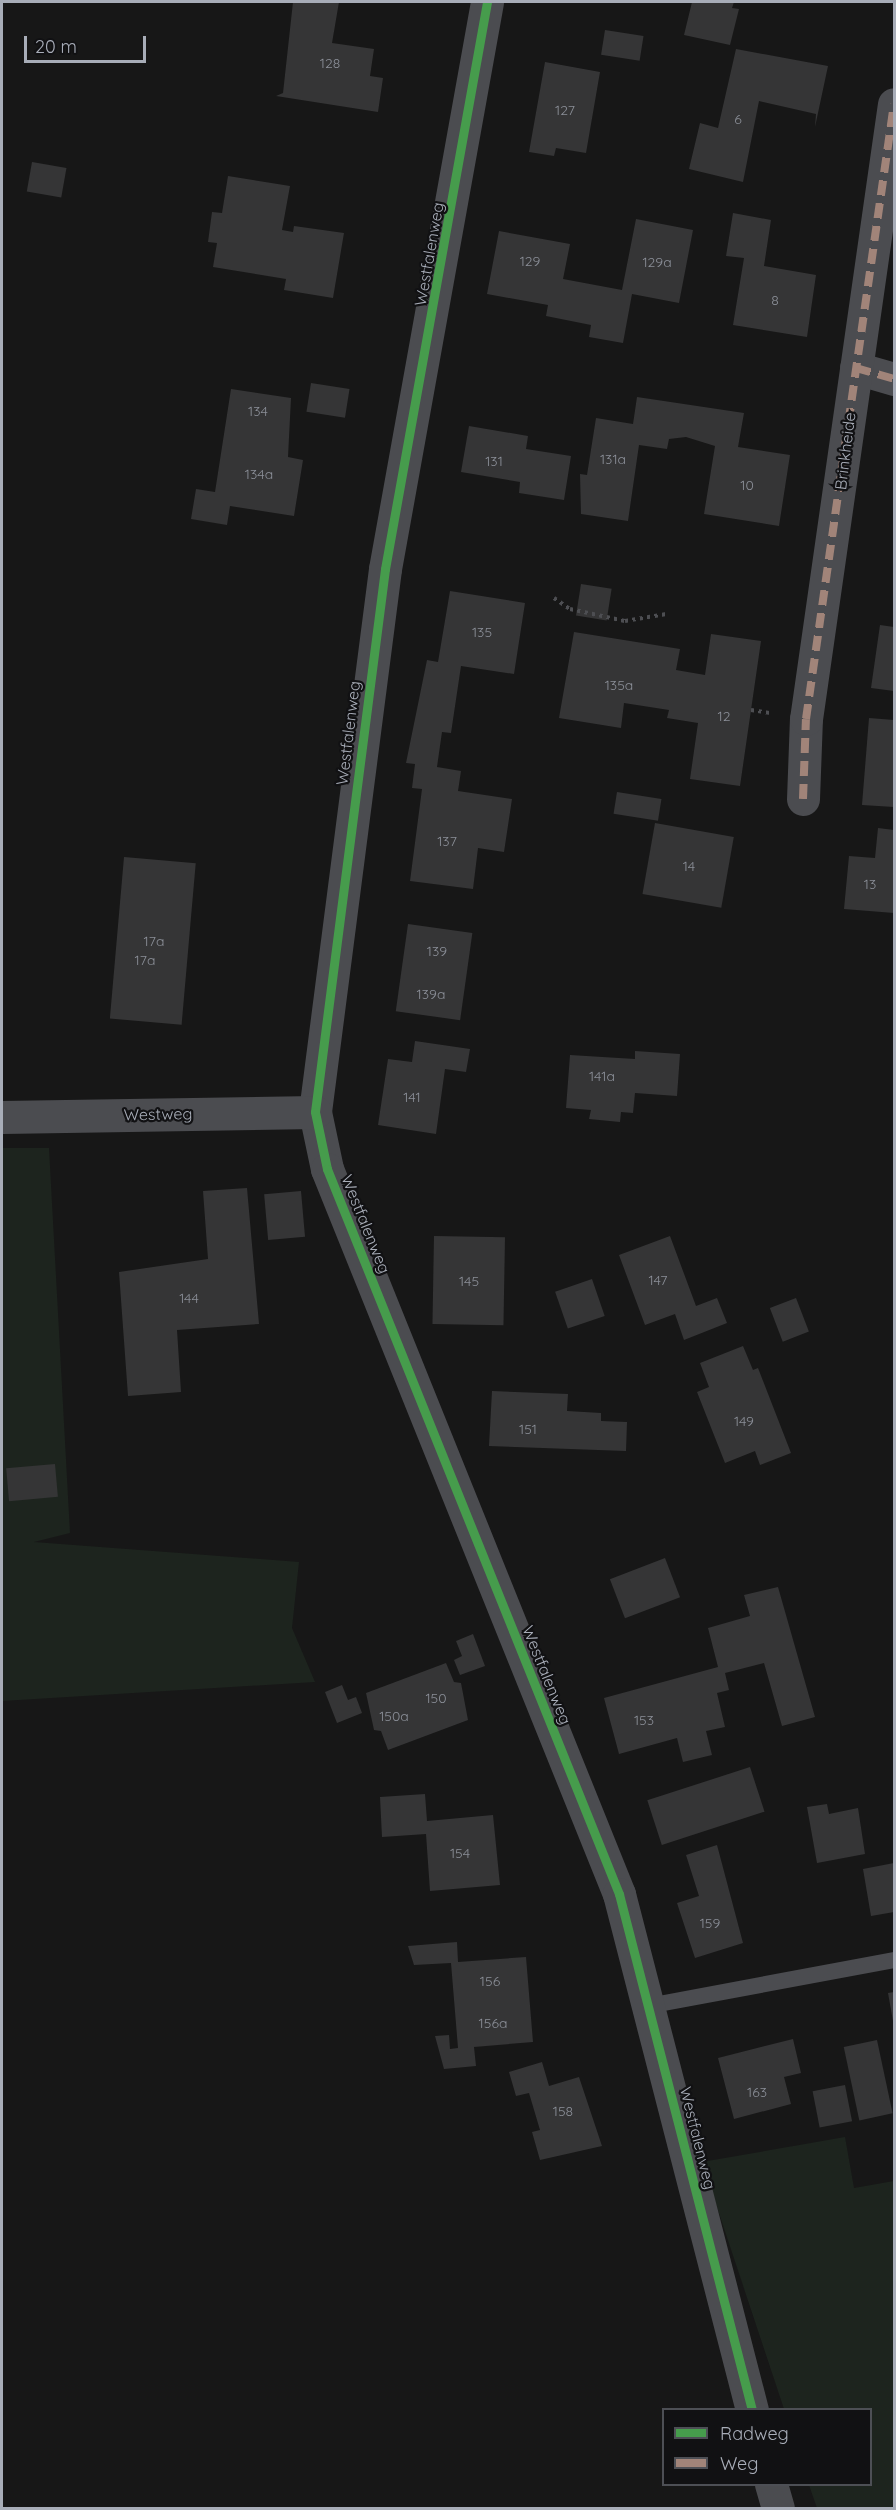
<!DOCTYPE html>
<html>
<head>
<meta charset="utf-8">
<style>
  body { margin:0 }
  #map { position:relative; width:896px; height:2510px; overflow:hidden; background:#171717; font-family:Quicksand,sans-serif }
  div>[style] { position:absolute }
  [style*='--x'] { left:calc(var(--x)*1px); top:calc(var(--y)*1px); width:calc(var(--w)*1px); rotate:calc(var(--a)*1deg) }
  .green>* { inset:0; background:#1d241e }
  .building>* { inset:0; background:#353536; transform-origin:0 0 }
  .path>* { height:4px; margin-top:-2px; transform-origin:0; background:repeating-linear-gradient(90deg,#4d4e52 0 3px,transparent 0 7.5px) }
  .service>* { height:16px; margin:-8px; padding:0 8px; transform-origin:8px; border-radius:8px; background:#4b4c50 }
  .minor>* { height:33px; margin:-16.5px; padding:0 16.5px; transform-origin:16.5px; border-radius:16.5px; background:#4b4c50 }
  .quiet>* { height:8px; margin-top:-4px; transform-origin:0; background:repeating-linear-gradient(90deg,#a18479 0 15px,transparent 0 23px) }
  .cycleway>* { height:9px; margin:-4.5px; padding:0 4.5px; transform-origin:4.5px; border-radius:4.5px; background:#469c4c }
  span { translate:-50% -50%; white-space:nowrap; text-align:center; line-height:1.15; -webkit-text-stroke:4.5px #111113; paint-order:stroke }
  .number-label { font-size:14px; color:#8b8f98 }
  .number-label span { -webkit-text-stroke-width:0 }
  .street-label { font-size:16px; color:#a8adb8 }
  .frame { position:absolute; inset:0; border:3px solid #a8adb8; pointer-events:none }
  .legend { position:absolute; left:662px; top:2408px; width:210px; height:78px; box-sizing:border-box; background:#111113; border:2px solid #4d4f55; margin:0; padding:8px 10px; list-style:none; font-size:18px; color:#a8adb8 }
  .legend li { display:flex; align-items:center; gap:12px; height:30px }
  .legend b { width:30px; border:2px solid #4d4f55 }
  .scale { position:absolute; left:24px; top:36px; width:122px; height:27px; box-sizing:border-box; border:3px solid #a8adb8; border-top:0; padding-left:8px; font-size:18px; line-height:21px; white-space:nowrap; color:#a8adb8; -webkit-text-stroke:4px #111113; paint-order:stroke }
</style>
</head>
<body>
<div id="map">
  <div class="green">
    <div style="clip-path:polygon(2px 1148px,49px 1148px,70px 1533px,34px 1542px,299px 1562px,292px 1628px,315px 1682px,2px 1701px)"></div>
    <div style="clip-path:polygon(845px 2137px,854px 2188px,894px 2181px,894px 2508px,817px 2508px,809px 2485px,870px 2484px,870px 2410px,784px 2409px,702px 2162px)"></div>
  </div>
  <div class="building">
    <div style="clip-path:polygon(293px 2px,339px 2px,332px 43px,374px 49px,370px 76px,383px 78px,378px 112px,276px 96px,283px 93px)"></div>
    <div style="clip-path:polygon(692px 2px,734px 2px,732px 8px,739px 9px,730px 45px,684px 35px)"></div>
    <div style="left:605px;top:30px;width:39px;height:25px;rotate:9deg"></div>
    <div style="clip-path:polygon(736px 49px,828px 66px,815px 127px,816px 114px,759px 101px,743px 182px,689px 169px,700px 123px,718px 128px)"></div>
    <div style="clip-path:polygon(545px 62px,600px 72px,586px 153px,556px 148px,554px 156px,529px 152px)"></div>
    <div style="left:32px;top:162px;width:35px;height:30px;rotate:10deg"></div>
    <div style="clip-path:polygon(228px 176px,290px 186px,282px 230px,293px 232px,294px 226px,344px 233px,333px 298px,284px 290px,286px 279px,213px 267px,217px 243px,208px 242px,212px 212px,222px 213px)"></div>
    <div style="clip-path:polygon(733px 213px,771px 220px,764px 266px,816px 275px,807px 337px,733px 325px,744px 258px,726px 256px)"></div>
    <div style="clip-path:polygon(636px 219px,693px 230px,679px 303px,632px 294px,623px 343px,589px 337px,591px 325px,546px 316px,548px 305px,487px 294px,499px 231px,570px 244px,563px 279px,622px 290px)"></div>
    <div style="left:311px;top:383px;width:39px;height:29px;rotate:9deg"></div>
    <div style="clip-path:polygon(231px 389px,291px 398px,288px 457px,303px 460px,294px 516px,230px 506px,227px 525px,191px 519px,196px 489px,215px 492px)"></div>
    <div style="clip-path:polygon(637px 397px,744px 413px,738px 447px,790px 455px,779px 526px,704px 514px,715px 446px,686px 437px,669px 439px,667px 449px,639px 445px,628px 521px,581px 514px,580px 474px,587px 475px,596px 418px,633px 424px)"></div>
    <div style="clip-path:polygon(469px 426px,528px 436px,526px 449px,571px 456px,564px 500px,519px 493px,520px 482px,461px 472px)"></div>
    <div style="left:581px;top:584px;width:31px;height:32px;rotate:9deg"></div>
    <div style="clip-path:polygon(450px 591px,525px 603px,514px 674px,461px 666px,451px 733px,442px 732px,437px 767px,461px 771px,458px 791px,512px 799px,504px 852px,478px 848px,473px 889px,410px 881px,422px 789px,412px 788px,415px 764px,406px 763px,427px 660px,438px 662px)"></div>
    <div style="clip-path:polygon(880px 625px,894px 627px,894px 691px,871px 688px)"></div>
    <div style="clip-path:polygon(574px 632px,680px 649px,676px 670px,705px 675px,711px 634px,761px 641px,740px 786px,690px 779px,698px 723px,667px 718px,669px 710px,624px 703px,621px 728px,559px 718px)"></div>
    <div style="clip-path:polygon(869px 718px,894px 720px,894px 807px,862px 805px)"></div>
    <div style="left:617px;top:792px;width:45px;height:22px;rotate:9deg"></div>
    <div style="left:655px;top:823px;width:80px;height:72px;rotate:10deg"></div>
    <div style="clip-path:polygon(878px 828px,894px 830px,894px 913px,844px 909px,849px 856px,875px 858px)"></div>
    <div style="left:124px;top:857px;width:72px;height:162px;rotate:5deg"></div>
    <div style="left:408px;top:924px;width:65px;height:88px;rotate:8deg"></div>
    <div style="clip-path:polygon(415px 1041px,470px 1049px,466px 1072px,445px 1069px,436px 1134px,378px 1125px,388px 1059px,412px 1062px)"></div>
    <div style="clip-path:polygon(635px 1051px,680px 1054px,677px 1096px,635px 1093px,633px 1113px,621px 1112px,620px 1122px,589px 1119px,591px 1110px,566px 1108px,570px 1055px,635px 1059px)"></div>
    <div style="clip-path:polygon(247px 1188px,259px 1324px,177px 1330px,181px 1392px,128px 1396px,119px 1272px,208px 1259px,203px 1191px)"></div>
    <div style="left:301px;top:1191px;width:46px;height:37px;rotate:85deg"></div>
    <div style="left:434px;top:1236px;width:71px;height:88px;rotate:1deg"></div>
    <div style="clip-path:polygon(670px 1236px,696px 1306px,717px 1298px,727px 1323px,684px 1340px,675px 1314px,645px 1325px,619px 1255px)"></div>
    <div style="left:592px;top:1279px;width:39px;height:39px;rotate:71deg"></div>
    <div style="left:796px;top:1298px;width:36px;height:28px;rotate:69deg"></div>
    <div style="clip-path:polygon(743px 1346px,753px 1370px,758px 1368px,791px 1453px,760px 1465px,755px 1451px,725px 1463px,697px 1392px,709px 1387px,700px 1363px)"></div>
    <div style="clip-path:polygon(492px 1391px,568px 1394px,567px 1411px,601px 1413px,601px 1421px,627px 1422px,626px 1451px,489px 1446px)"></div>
    <div style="left:55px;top:1464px;width:33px;height:49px;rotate:85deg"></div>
    <div style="left:665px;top:1558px;width:42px;height:59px;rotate:69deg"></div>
    <div style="clip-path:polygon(778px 1587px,815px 1717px,782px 1726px,764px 1663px,725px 1673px,729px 1690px,717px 1693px,725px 1727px,706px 1731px,712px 1755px,683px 1762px,677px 1738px,619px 1754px,604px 1698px,718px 1667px,708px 1628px,750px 1616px,744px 1595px)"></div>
    <div style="clip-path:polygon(473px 1634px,485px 1666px,460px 1675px,454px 1660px,462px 1656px,456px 1641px)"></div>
    <div style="clip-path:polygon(446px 1663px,454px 1682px,461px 1683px,468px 1720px,388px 1750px,381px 1731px,374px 1730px,366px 1693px)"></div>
    <div style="clip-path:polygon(342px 1685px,348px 1700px,356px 1697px,362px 1713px,337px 1723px,325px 1692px)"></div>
    <div style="left:750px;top:1767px;width:47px;height:108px;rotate:72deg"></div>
    <div style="clip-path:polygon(425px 1794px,427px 1821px,493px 1815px,500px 1885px,430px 1891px,426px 1834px,382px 1837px,380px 1797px)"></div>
    <div style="clip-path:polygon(827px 1804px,829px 1814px,858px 1808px,865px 1854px,817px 1863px,807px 1807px)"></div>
    <div style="clip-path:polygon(717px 1845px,743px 1943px,695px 1958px,677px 1903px,699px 1896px,686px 1855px)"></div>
    <div style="clip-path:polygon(894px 1863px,894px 1912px,871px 1916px,863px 1869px)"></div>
    <div style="clip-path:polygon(457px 1942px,458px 1962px,526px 1957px,533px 2042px,474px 2047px,476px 2066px,444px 2069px,435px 2036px,449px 2035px,450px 2049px,458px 2048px,451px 1963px,414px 1965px,408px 1946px)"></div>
    <div style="clip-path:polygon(894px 1992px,894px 2021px,893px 2021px,888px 1993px)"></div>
    <div style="clip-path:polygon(793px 2039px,801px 2073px,784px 2077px,791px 2104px,734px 2119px,718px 2058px)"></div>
    <div style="left:877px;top:2040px;width:75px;height:34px;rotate:78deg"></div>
    <div style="clip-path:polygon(542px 2062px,549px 2086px,579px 2077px,602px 2146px,540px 2160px,532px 2132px,540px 2130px,529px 2093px,516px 2096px,509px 2072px)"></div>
    <div style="left:845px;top:2085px;width:37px;height:33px;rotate:79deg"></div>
  </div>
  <div class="path">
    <div style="--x:554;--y:598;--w:19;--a:35"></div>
    <div style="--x:570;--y:609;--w:56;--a:12.3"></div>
    <div style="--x:625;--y:621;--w:42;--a:-9.7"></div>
    <div style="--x:751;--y:710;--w:20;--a:9"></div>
  </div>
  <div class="service">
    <div style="--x:648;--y:2006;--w:250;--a:-10.6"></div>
  </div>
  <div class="minor">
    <div style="--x:487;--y:2;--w:576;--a:100.2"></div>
    <div style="--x:385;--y:569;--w:547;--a:97.35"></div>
    <div style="--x:315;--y:1112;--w:58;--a:78.1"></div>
    <div style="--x:327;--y:1169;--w:782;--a:68.06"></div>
    <div style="--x:619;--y:1894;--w:533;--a:75.55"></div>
    <div style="--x:856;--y:368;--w:40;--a:16"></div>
    <div style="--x:803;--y:799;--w:80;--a:-87.9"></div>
    <div style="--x:806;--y:719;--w:621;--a:-81.86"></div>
    <div style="--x:2;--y:1117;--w:313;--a:-0.9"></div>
    <div style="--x:771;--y:2484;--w:25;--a:74"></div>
  </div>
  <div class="quiet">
    <div style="--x:856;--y:368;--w:40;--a:16"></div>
    <div style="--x:803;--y:799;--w:80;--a:-87.9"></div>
    <div style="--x:806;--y:719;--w:621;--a:-81.86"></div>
  </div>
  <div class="cycleway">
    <div style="--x:487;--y:2;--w:576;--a:100.2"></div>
    <div style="--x:385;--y:569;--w:547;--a:97.35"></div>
    <div style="--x:315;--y:1112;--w:58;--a:78.1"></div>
    <div style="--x:327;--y:1169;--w:782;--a:68.06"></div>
    <div style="--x:619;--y:1894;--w:533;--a:75.55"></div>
  </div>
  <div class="number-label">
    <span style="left:330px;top:63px">128</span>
    <span style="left:565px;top:110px">127</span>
    <span style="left:738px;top:119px">6</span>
    <span style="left:530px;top:261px">129</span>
    <span style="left:657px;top:262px">129a</span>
    <span style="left:775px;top:300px">8</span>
    <span style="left:258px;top:411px">134</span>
    <span style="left:613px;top:459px">131a</span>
    <span style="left:494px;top:461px">131</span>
    <span style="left:259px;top:474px">134a</span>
    <span style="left:747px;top:485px">10</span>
    <span style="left:482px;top:632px">135</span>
    <span style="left:619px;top:685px">135a</span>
    <span style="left:724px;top:716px">12</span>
    <span style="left:447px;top:841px">137</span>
    <span style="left:689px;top:866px">14</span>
    <span style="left:870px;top:884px">13</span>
    <span style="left:154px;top:941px">17a</span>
    <span style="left:437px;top:951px">139</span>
    <span style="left:145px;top:960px">17a</span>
    <span style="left:431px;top:994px">139a</span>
    <span style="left:602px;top:1076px">141a</span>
    <span style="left:412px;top:1097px">141</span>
    <span style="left:658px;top:1280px">147</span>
    <span style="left:469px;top:1281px">145</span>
    <span style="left:189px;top:1298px">144</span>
    <span style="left:744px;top:1421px">149</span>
    <span style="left:528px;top:1429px">151</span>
    <span style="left:436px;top:1698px">150</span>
    <span style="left:394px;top:1716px">150a</span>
    <span style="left:644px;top:1720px">153</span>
    <span style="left:460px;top:1853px">154</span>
    <span style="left:710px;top:1923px">159</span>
    <span style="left:490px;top:1981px">156</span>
    <span style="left:493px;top:2023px">156a</span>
    <span style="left:757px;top:2092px">163</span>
    <span style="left:563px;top:2111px">158</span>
  </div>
  <div class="street-label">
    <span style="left:429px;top:254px;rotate:-80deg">Westfalenweg</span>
    <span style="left:845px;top:451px;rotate:-83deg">Brinkheide</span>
    <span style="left:348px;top:733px;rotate:-83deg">Westfalenweg</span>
    <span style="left:158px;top:1114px;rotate:-1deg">Westweg</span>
    <span style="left:366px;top:1224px;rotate:68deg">Westfalenweg</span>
    <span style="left:547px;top:1675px;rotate:68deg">Westfalenweg</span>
    <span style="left:698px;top:2138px;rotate:76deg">Westfalenweg</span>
  </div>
  <div class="frame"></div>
  <ul class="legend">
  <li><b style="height:8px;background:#469c4c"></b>Radweg</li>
  <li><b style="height:8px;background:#a18479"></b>Weg</li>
  </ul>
  <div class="scale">20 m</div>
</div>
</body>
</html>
